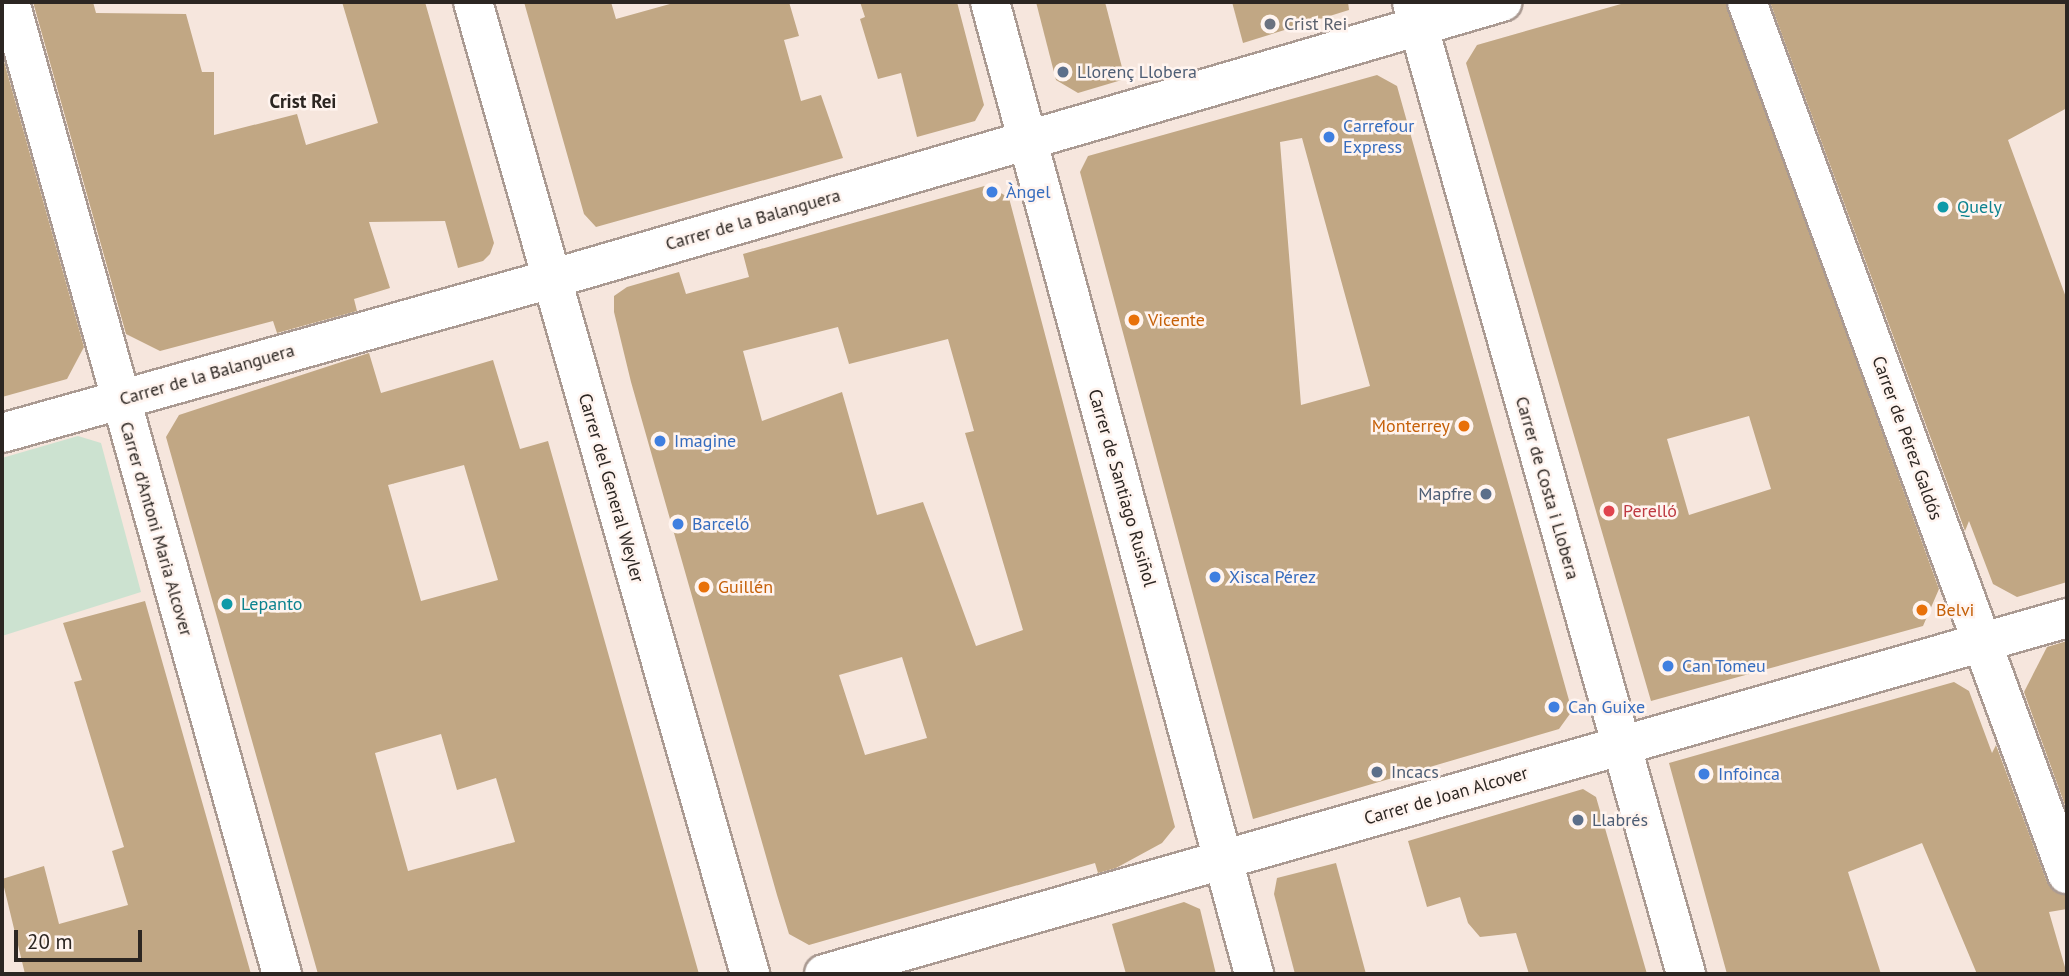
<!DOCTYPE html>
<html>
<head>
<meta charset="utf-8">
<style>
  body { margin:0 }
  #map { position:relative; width:2069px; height:976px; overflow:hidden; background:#f6e6dd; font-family:"PT Sans",sans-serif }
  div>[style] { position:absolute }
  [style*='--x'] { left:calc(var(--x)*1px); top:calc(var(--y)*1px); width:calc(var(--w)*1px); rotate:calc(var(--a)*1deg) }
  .green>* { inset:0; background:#cce2d0 }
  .building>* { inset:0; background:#c1a784 }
  .roads { filter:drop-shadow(2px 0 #aa9a92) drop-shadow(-2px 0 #aa9a92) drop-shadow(0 2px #aa9a92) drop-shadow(0 -2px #aa9a92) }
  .minor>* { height:38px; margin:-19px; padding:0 19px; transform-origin:19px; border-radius:19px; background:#fff }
  .dots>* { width:19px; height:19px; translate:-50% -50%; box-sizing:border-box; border:4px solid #fff4ef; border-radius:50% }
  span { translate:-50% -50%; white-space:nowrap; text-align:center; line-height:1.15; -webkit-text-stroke:5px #fff4ef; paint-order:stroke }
  .worship-label { font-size:18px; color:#5b616d }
  .left { translate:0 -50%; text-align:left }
  .service-label { font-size:18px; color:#4e5e75 }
  .right { translate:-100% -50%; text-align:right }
  .shop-label { font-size:18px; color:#366cbe }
  .culture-label { font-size:18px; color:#0d838f }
  .street-label { font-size:18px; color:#2c2622 }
  .food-label { font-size:18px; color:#c56008 }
  .health-label { font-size:18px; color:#be3a42 }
  .neighbourhood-label { font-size:19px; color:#2c2622; font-weight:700 }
  .frame { position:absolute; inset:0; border:4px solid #2c2622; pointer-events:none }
  .scale { position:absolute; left:14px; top:930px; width:128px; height:32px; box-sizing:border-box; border:4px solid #2c2622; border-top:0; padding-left:9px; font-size:21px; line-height:24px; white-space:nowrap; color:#2c2622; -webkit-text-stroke:5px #fff4ef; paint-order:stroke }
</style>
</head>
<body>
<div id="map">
  <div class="green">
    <div style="clip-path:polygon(78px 436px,101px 443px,141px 592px,2px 636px,2px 458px)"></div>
  </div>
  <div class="building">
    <div style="clip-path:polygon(33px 2px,93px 2px,96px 13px,186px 14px,202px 72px,214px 72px,214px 135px,297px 114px,306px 145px,378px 123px,342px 2px,425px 2px,494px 243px,490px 254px,483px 261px,458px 268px,445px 221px,369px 222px,390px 288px,354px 299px,357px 311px,277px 333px,273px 321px,160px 351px,126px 334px)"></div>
    <div style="clip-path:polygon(524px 2px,611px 2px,616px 19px,677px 2px,789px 2px,799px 36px,784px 40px,801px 101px,821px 95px,843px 158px,596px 227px,584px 214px)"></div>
    <div style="clip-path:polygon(860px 2px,957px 2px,984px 105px,975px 121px,917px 137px,901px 73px,878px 79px,860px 19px,865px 17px)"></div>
    <div style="clip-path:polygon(1036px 2px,1105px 2px,1125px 79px,1078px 93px,1056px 80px)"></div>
    <div style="clip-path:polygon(1232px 2px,1348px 2px,1349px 10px,1243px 43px)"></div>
    <div style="clip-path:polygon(evenodd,1628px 2px,1726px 2px,1939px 589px,1923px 626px,1651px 701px,1466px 63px,1477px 45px,1628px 2px,1749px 416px,1771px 489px,1689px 515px,1667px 439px,1749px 416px)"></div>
    <div style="clip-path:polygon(1770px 2px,2067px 2px,2067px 108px,2008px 140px,2067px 300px,2067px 582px,2017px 597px,1993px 584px,1969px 521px,1965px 531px)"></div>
    <div style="clip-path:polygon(2px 54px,84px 347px,67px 379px,2px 397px)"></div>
    <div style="clip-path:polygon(evenodd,1377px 75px,1397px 86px,1572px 711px,1559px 729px,1253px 819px,1080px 172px,1088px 156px,1377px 75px,1302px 138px,1370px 386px,1301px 405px,1280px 142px,1302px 138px)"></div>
    <div style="clip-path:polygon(evenodd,988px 185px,1009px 198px,1175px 827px,1162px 843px,1116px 868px,1098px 873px,1095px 863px,809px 945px,789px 934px,777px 895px,631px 382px,614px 312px,614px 296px,627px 287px,679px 272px,686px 294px,749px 277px,743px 254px,988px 185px,838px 327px,849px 364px,948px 339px,974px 431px,965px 433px,1023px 630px,976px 646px,923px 502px,877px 515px,842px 392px,762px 421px,743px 351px,838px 327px,988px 185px,902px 657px,927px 738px,865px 755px,839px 675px,902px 657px)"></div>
    <div style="clip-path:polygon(evenodd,369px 353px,381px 393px,493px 360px,520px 449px,548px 441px,699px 974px,318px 974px,166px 437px,179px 415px,369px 353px,464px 465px,498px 580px,421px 601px,388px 485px,464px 465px,369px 353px,441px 734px,457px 790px,496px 778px,515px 842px,408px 871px,375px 753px,441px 734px)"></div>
    <div style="clip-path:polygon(145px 601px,251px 974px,25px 974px,2px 879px,44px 866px,59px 924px,128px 905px,112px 851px,124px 847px,74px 682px,82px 680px,63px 623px)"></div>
    <div style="clip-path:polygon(2067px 641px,2067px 811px,2024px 692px,2047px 647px)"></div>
    <div style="clip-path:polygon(1954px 682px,1969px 691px,1992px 753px,1996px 745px,2047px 882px,2054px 891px,2067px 895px,2067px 909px,2049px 912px,2067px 974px,1977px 974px,1922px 843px,1848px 872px,1881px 974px,1727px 974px,1669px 763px)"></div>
    <div style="clip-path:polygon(1583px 789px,1596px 797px,1647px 974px,1529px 974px,1516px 933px,1480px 937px,1468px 923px,1460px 897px,1427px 907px,1408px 841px)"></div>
    <div style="clip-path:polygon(1336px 863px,1366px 974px,1295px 974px,1274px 894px,1277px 878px)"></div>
    <div style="clip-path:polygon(1184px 902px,1200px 909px,1216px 974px,1126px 974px,1112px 924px)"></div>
  </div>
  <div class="roads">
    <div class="minor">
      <div style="--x:10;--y:2;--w:1009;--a:74.37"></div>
      <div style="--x:473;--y:2;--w:1011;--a:74.09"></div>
      <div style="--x:990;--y:2;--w:1007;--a:74.8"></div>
      <div style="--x:1747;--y:2;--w:929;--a:69.85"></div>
      <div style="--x:1412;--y:3;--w:1009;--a:74.24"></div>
      <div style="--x:2;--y:433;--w:570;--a:-15.67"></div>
      <div style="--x:551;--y:279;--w:991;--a:-16.24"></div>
      <div style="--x:824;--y:974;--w:1293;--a:-15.98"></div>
    </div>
  </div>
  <div class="dots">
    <div style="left:1270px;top:24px;background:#6b7280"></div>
    <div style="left:1063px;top:72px;background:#5c6f8a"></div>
    <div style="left:1329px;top:137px;background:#3f7fe0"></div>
    <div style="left:992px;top:192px;background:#3f7fe0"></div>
    <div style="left:1943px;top:207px;background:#0f9aa8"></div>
    <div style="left:1134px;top:320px;background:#e8710a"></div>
    <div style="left:1464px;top:426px;background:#e8710a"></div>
    <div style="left:660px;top:441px;background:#3f7fe0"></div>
    <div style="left:1486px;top:494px;background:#5c6f8a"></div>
    <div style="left:1609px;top:511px;background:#e0444e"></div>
    <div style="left:678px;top:524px;background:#3f7fe0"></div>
    <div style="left:1215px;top:577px;background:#3f7fe0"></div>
    <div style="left:704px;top:587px;background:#e8710a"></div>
    <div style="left:227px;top:604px;background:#0f9aa8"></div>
    <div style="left:1922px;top:610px;background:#e8710a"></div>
    <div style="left:1668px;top:666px;background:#3f7fe0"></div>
    <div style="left:1554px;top:707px;background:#3f7fe0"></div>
    <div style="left:1377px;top:772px;background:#5c6f8a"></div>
    <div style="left:1704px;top:774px;background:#3f7fe0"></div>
    <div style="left:1578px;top:820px;background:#5c6f8a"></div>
  </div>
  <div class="worship-label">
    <span class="left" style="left:1284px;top:24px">Crist Rei</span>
  </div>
  <div class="service-label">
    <span class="left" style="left:1077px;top:72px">Llorenç Llobera</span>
    <span class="right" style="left:1472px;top:494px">Mapfre</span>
    <span class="left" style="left:1391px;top:772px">Incacs</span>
    <span class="left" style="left:1592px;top:820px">Llabrés</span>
  </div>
  <div class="shop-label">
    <span class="left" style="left:1343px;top:137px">Carrefour<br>Express</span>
    <span class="left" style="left:1006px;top:192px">Àngel</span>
    <span class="left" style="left:674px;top:441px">Imagine</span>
    <span class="left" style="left:692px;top:524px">Barceló</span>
    <span class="left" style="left:1229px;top:577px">Xisca Pérez</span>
    <span class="left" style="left:1682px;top:666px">Can Tomeu</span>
    <span class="left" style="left:1568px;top:707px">Can Guixe</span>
    <span class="left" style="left:1718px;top:774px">Infoinca</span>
  </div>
  <div class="culture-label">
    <span class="left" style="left:1957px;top:207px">Quely</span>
    <span class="left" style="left:241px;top:604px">Lepanto</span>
  </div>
  <div class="street-label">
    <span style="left:753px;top:220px;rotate:-16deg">Carrer de la Balanguera</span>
    <span style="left:207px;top:375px;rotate:-16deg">Carrer de la Balanguera</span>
    <span style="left:1907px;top:438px;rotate:70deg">Carrer de Pérez Galdós</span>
    <span style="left:611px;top:488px;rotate:74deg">Carrer del General Weyler</span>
    <span style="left:1122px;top:488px;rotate:74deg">Carrer de Santiago Rusiñol</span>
    <span style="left:1547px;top:488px;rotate:74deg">Carrer de Costa i Llobera</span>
    <span style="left:156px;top:529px;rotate:74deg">Carrer d'Antoni Maria Alcover</span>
    <span style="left:1446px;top:796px;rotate:-16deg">Carrer de Joan Alcover</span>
  </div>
  <div class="food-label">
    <span class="left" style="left:1148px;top:320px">Vicente</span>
    <span class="right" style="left:1450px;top:426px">Monterrey</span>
    <span class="left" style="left:718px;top:587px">Guillén</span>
    <span class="left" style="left:1936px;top:610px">Belvi</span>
  </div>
  <div class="health-label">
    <span class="left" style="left:1623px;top:511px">Perelló</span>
  </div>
  <div class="neighbourhood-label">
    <span style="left:303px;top:102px">Crist Rei</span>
  </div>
  <div class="frame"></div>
  <div class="scale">20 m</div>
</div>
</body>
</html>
